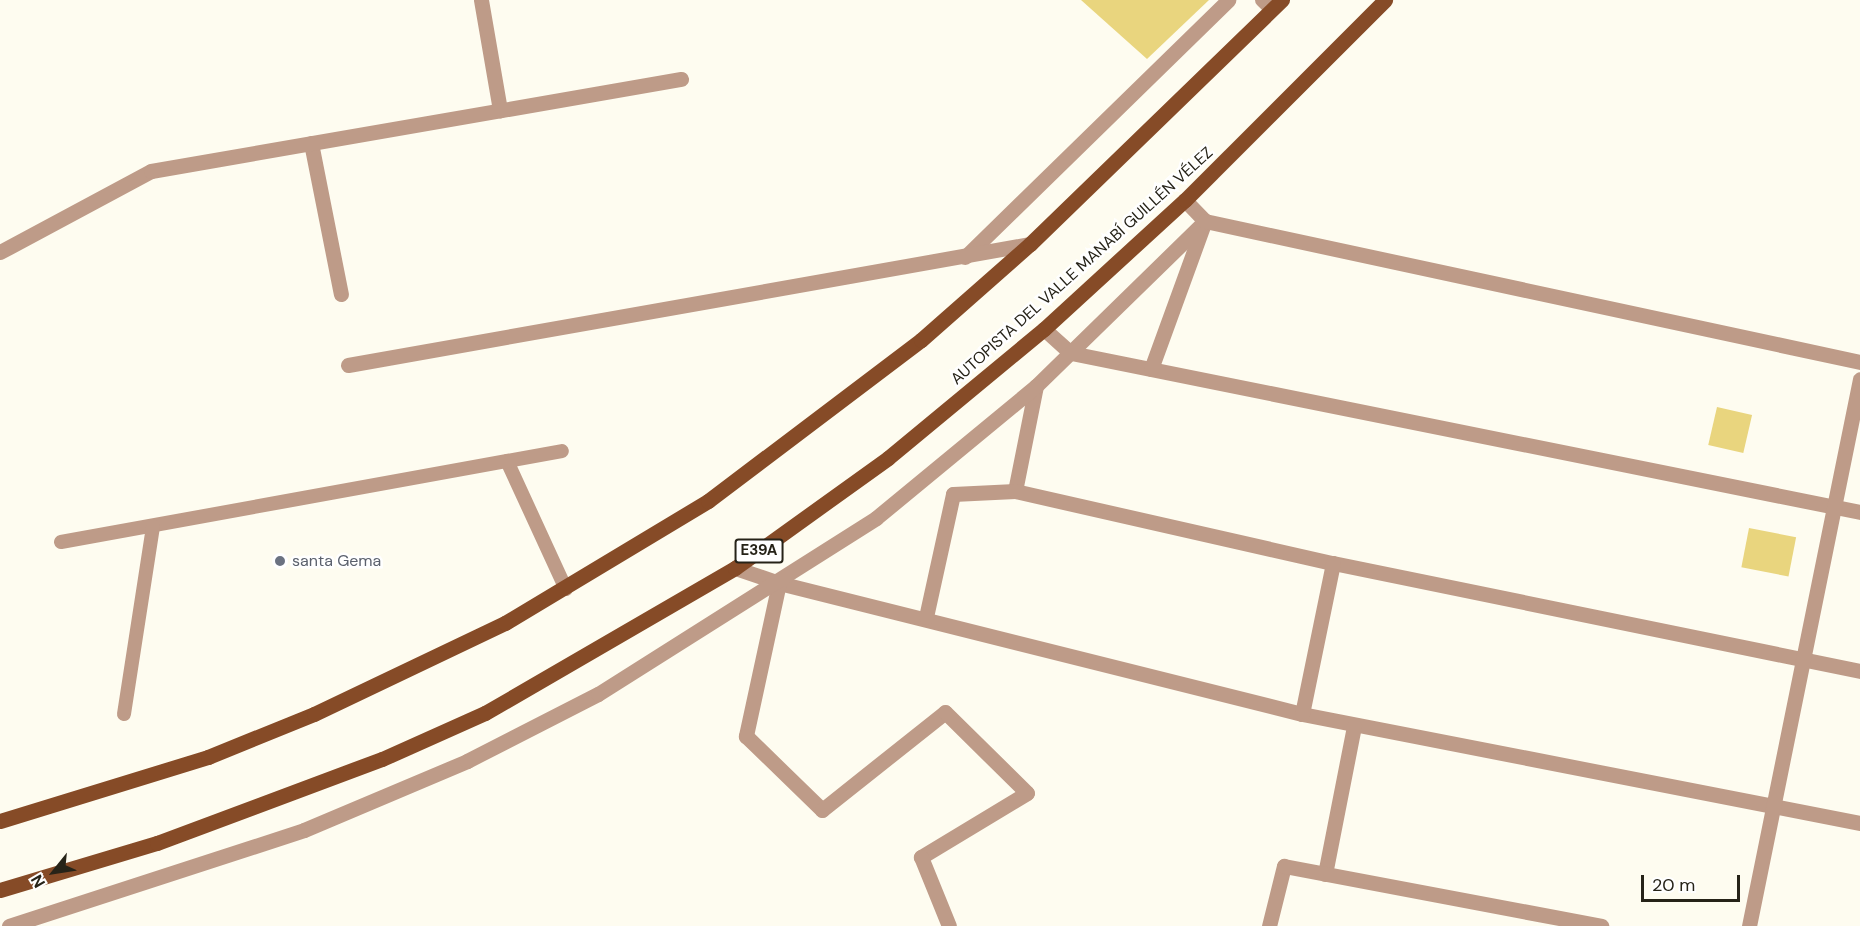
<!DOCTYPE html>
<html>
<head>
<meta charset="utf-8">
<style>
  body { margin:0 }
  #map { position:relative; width:1860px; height:926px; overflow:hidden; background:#fefcf0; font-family:"DM Sans",sans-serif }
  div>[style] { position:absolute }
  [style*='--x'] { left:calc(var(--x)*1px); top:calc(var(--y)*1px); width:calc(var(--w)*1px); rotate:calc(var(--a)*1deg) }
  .building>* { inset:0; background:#e9d57e; transform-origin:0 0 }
  .lane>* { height:14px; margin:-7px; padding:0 7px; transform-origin:7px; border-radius:7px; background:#be9b88 }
  .street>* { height:15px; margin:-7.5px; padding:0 7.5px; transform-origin:7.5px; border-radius:7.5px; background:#be9b88 }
  .primary>* { height:15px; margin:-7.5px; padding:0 7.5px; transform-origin:7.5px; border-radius:7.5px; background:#864b27 }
  .dots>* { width:16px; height:16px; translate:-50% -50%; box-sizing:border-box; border:3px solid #fff; border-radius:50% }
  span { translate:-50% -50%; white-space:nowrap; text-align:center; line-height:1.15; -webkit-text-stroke:5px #fff; paint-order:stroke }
  .shield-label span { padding:2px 4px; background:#fff; border:2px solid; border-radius:4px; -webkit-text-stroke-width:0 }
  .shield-label { font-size:15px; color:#262318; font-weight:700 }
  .street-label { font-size:16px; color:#262318 }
  .worship-label { font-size:16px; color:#5b616d }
  .left { translate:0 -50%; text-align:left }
  .north { position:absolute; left:24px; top:842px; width:60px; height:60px; -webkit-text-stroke:4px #fff; paint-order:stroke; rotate:240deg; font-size:16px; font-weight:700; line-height:24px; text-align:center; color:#262318 }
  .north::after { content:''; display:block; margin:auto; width:21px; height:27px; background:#262318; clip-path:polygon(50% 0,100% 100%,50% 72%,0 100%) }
  .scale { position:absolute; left:1641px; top:875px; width:99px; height:27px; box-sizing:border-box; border:3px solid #262318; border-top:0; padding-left:8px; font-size:18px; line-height:21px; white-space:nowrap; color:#262318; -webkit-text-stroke:4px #fff; paint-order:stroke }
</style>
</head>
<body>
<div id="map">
  <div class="building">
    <div style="clip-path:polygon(1081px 0,1209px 0,1147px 59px)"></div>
    <div style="left:1717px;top:407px;width:36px;height:39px;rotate:13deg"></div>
    <div style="left:1749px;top:528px;width:48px;height:40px;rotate:11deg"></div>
  </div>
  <div class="lane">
    <div style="--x:1262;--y:0;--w:14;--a:45"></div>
    <div style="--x:507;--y:461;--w:141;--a:65.3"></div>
    <div style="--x:61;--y:542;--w:509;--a:-10.29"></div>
    <div style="--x:124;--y:714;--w:190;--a:-81.2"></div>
  </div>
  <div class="street">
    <div style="--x:481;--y:0;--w:112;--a:80.2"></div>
    <div style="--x:311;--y:143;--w:154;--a:78.8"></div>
    <div style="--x:0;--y:252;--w:171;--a:-28.2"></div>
    <div style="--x:151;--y:171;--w:538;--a:-9.85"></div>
    <div style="--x:965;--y:257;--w:368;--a:-44.3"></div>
    <div style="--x:1044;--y:329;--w:36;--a:42"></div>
    <div style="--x:1071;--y:353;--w:805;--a:11.39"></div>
    <div style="--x:348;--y:365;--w:693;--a:-10.06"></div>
    <div style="--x:1151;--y:369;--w:158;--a:-70"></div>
    <div style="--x:1205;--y:221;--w:29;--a:-134"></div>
    <div style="--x:1015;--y:491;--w:107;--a:-78.7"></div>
    <div style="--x:1036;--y:386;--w:236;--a:-44.3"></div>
    <div style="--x:1205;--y:221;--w:670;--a:12.15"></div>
    <div style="--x:735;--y:568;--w:46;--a:18.8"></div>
    <div style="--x:779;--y:583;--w:539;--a:14.06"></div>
    <div style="--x:1302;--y:714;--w:569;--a:11.05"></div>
    <div style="--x:779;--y:583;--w:157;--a:102.2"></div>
    <div style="--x:746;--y:736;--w:106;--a:44.2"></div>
    <div style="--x:822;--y:810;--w:157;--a:-38.5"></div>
    <div style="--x:945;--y:712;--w:115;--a:44.6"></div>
    <div style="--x:1027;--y:793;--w:124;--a:148.9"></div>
    <div style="--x:921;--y:857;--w:74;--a:67.9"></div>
    <div style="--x:926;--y:617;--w:126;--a:-77.6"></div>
    <div style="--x:953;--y:494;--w:62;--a:-2.8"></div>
    <div style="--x:1015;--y:491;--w:326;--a:12.8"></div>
    <div style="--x:1333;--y:563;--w:538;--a:11.58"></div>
    <div style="--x:1302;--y:714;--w:154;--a:-78.4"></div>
    <div style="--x:1325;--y:874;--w:151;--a:-78.9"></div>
    <div style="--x:9;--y:926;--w:310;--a:-18"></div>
    <div style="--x:304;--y:830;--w:177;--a:-22.9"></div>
    <div style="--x:467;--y:761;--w:147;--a:-27.1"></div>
    <div style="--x:598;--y:694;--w:329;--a:-32.3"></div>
    <div style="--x:876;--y:518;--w:207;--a:-39.5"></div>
    <div style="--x:1269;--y:926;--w:62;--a:-76"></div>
    <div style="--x:1284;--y:866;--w:323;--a:10.7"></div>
    <div style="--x:1749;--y:926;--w:558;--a:-78.53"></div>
  </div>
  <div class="primary">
    <div style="--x:0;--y:821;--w:218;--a:-17.1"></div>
    <div style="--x:208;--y:757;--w:114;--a:-22.1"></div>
    <div style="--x:314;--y:714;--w:212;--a:-25.5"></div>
    <div style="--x:505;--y:623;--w:237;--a:-31"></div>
    <div style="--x:708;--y:501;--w:267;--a:-37.1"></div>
    <div style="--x:921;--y:340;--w:145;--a:-41.4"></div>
    <div style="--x:1030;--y:244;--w:351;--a:-44.1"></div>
    <div style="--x:0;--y:890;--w:164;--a:-16.7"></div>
    <div style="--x:157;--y:843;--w:240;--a:-20.5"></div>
    <div style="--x:382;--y:759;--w:113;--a:-24.1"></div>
    <div style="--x:485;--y:713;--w:289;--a:-30.1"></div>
    <div style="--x:735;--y:568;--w:188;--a:-35.7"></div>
    <div style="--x:888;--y:458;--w:202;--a:-39.6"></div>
    <div style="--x:1044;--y:329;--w:191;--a:-42.5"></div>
    <div style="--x:1185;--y:200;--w:283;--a:-45"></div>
  </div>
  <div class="dots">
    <div style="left:280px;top:561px;background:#6b7280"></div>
  </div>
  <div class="shield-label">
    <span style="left:759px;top:551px">E39A</span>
  </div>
  <div class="street-label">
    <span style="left:1082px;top:266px;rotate:-42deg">AUTOPISTA DEL VALLE MANABÍ GUILLÉN VÉLEZ</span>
  </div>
  <div class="worship-label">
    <span class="left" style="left:292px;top:561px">santa Gema</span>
  </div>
  <div class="north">N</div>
  <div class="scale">20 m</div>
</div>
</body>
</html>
